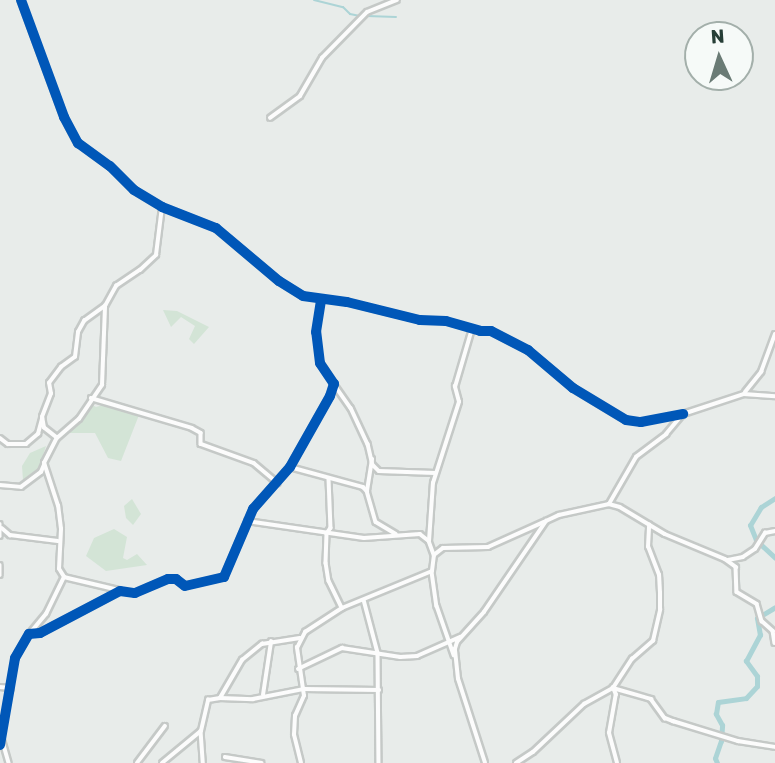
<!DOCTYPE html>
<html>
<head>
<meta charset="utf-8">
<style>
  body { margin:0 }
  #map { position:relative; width:775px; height:763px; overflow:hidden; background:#e8ecea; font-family:Rubik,sans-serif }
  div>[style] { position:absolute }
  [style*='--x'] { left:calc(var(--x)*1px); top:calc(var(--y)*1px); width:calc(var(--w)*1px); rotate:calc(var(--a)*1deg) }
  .green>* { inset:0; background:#d3e4d6 }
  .stream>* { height:2px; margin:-1px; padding:0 1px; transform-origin:1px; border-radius:1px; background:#acd4d6 }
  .river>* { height:5px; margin:-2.5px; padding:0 2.5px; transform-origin:2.5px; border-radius:2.5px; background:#acd4d6 }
  .roads { filter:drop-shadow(2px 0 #c5c9c7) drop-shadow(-2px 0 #c5c9c7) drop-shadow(0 2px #c5c9c7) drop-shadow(0 -2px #c5c9c7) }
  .minor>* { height:3.5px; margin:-1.75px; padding:0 1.75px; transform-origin:1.75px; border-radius:1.75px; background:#fcfcfc }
  .cycleway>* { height:10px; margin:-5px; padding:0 5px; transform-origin:5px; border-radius:5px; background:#0057b8 }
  span { translate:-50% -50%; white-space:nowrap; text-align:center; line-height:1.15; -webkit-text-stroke:5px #f6faf8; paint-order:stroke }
  .north { position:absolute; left:684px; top:21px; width:70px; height:70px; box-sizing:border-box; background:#f6faf8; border:2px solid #a3afaa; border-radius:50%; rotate:356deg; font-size:19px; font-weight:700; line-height:28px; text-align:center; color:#263e36 }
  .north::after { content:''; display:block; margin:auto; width:24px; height:32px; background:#6a7b75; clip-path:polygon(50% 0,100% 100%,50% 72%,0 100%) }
</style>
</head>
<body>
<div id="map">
  <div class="green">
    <div style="clip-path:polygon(163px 310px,177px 311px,209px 327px,194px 344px,189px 339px,195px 326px,181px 317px,171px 327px)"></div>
    <div style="clip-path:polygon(89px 403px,96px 407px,110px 403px,139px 415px,121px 461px,108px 458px,95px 433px,68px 433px,81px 420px)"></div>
    <div style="clip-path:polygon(46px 446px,39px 468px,23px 480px,22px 466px,30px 453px)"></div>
    <div style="clip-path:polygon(132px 499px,141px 514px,133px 525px,126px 518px,124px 506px)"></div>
    <div style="clip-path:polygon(114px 529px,127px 537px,123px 558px,127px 560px,137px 554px,147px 565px,106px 571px,86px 556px,94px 538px)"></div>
  </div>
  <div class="stream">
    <div style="--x:314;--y:0;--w:30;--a:14"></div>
    <div style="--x:343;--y:7;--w:10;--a:45"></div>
    <div style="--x:350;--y:14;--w:10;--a:11"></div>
    <div style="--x:367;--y:16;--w:29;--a:2"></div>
  </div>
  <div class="river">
    <div style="--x:775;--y:498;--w:17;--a:147"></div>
    <div style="--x:761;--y:507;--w:21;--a:121"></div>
    <div style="--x:750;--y:525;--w:16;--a:68"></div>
    <div style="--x:756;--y:540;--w:26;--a:43"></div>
    <div style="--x:717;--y:763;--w:5;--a:-112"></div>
    <div style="--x:715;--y:758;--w:18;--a:-71"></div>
    <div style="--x:721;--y:741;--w:16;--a:-86"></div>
    <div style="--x:722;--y:725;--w:13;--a:-119"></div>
    <div style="--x:716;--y:714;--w:12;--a:-81"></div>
    <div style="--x:718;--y:702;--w:28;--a:-8"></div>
    <div style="--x:746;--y:698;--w:16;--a:-47"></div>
    <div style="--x:757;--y:686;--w:10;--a:-90"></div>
    <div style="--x:757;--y:676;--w:19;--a:-126"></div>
    <div style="--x:746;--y:661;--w:30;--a:-62"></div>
    <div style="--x:760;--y:635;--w:17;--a:-100"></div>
    <div style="--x:757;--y:618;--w:21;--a:-31"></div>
  </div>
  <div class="roads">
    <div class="minor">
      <div style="--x:21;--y:0;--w:125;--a:69.8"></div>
      <div style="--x:64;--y:117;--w:30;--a:62"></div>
      <div style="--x:78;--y:143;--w:39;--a:36"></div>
      <div style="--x:110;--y:166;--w:34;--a:45"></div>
      <div style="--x:134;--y:190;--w:33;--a:31"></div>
      <div style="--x:162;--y:207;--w:58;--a:21.3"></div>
      <div style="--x:216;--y:228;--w:82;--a:40.1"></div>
      <div style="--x:279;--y:281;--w:28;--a:32"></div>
      <div style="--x:303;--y:296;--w:44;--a:7.8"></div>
      <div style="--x:347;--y:302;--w:75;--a:13.9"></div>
      <div style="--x:420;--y:320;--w:26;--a:2"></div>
      <div style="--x:446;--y:321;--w:35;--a:16"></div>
      <div style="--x:480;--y:331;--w:11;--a:0"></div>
      <div style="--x:491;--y:331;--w:42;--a:27.2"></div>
      <div style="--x:528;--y:350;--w:59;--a:40.2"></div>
      <div style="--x:573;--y:388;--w:62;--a:31.1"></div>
      <div style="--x:626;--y:420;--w:15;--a:8"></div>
      <div style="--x:641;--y:422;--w:43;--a:-10.8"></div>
      <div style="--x:270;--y:118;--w:37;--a:-36"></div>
      <div style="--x:300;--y:96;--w:44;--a:-59.9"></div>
      <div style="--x:322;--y:58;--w:64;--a:-45.6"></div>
      <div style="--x:367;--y:12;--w:32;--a:-22"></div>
      <div style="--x:334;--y:384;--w:29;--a:55"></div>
      <div style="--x:351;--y:408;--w:40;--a:65"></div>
      <div style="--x:368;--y:444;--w:22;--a:77"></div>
      <div style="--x:373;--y:465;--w:8;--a:45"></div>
      <div style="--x:379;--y:471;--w:56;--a:2"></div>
      <div style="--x:745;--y:392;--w:26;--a:-51"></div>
      <div style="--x:761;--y:372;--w:40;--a:-69.8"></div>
      <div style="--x:91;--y:398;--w:105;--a:16.5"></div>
      <div style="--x:192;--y:428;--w:10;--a:29"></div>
      <div style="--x:201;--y:433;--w:11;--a:90"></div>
      <div style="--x:201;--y:444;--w:56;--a:19.7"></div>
      <div style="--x:254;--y:463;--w:31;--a:40"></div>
      <div style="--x:0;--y:438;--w:10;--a:37"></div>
      <div style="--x:8;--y:444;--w:18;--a:0"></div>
      <div style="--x:26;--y:444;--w:16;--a:-40"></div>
      <div style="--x:38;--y:434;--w:16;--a:-75"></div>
      <div style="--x:57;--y:438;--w:29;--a:-41"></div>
      <div style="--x:79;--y:419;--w:41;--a:-55.9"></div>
      <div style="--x:102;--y:385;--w:79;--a:-87.8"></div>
      <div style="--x:290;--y:467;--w:76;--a:15.3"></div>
      <div style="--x:363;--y:487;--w:6;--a:45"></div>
      <div style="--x:367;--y:491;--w:32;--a:74"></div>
      <div style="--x:376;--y:522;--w:23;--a:31"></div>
      <div style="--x:329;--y:479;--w:49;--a:87.7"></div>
      <div style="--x:331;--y:528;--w:7;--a:124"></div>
      <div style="--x:327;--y:534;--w:29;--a:92"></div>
      <div style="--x:326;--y:563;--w:18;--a:81"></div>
      <div style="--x:329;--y:581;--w:30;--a:64"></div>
      <div style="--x:0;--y:485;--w:21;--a:5"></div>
      <div style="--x:21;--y:487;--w:25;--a:-37"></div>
      <div style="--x:41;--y:472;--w:8;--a:-67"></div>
      <div style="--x:367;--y:491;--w:32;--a:-81"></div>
      <div style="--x:609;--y:504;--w:11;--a:15"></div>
      <div style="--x:620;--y:507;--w:52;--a:31"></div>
      <div style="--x:665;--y:534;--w:65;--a:22.6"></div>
      <div style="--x:725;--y:559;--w:14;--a:36"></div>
      <div style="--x:736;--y:567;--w:25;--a:88"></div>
      <div style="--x:737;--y:592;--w:23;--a:31"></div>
      <div style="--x:757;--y:604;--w:18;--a:74"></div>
      <div style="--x:762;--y:621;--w:15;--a:42"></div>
      <div style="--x:773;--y:631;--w:12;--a:81"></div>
      <div style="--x:247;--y:521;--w:118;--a:8.3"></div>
      <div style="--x:364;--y:538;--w:56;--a:-4.1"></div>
      <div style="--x:420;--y:534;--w:11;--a:38"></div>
      <div style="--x:429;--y:541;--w:15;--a:70"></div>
      <div style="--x:0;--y:524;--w:12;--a:90"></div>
      <div style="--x:2;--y:528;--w:11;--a:41"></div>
      <div style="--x:10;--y:535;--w:48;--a:7.1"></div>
      <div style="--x:429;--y:541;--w:58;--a:-86.1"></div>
      <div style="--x:433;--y:483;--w:85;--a:-72.2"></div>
      <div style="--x:459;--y:402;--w:16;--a:-105"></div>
      <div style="--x:455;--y:387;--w:60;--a:-73.7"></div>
      <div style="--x:728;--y:560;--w:15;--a:-11"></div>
      <div style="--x:743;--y:557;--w:14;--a:-34"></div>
      <div style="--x:755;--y:549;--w:19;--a:-58"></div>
      <div style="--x:765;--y:533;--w:10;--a:-11"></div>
      <div style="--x:0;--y:565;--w:10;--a:90"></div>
      <div style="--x:432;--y:572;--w:34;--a:82"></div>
      <div style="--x:437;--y:606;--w:52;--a:70.9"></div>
      <div style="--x:64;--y:577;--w:57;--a:13.3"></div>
      <div style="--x:364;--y:600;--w:55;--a:75.2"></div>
      <div style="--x:378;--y:653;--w:110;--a:89.5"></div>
      <div style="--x:30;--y:633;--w:25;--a:-50"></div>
      <div style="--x:46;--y:614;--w:41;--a:-64.1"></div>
      <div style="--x:64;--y:577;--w:9;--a:-122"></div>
      <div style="--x:59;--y:569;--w:40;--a:-87.1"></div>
      <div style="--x:61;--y:529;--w:23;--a:-97"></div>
      <div style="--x:58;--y:506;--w:45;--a:-108"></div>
      <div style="--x:44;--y:463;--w:28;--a:-63"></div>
      <div style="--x:57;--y:438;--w:16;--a:-142"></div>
      <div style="--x:44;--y:428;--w:11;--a:-100"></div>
      <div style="--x:42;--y:417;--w:25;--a:-69"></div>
      <div style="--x:51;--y:394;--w:11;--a:-100"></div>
      <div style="--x:49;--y:383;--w:20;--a:-53"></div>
      <div style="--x:61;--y:367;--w:17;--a:-36"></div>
      <div style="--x:75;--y:357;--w:25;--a:-83"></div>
      <div style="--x:78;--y:332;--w:13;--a:-61"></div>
      <div style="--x:84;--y:321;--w:26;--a:-36"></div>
      <div style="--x:105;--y:306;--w:23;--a:-61"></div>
      <div style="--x:116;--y:286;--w:29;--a:-34"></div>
      <div style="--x:140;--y:270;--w:22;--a:-43"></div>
      <div style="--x:156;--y:255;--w:48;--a:-82.9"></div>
      <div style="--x:298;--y:669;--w:49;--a:-25.5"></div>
      <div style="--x:342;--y:648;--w:59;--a:8.8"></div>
      <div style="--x:400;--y:657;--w:17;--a:-3"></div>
      <div style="--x:417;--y:656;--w:47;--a:-23.8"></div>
      <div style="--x:0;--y:687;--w:11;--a:5"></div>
      <div style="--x:263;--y:695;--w:54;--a:-81.4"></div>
      <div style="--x:220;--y:698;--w:33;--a:2"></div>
      <div style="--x:253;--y:699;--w:52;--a:-11.1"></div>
      <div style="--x:304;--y:689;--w:75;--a:0.8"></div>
      <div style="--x:201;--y:731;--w:32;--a:86"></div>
      <div style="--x:3;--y:742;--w:22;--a:74"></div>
      <div style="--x:0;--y:745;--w:88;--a:-80.2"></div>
      <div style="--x:15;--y:658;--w:28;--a:-60"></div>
      <div style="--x:29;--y:634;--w:11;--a:-5"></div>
      <div style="--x:40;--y:633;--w:90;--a:-27.7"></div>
      <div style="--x:120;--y:591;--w:15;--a:8"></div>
      <div style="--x:135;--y:593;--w:36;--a:-23"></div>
      <div style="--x:168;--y:579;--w:8;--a:0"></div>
      <div style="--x:176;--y:579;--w:11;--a:38"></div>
      <div style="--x:185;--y:586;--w:40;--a:-13"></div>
      <div style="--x:224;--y:577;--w:74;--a:-66.9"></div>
      <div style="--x:253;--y:509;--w:56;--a:-48.6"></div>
      <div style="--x:290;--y:467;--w:81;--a:-60.6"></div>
      <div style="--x:330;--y:396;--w:13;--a:-72"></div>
      <div style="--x:334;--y:384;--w:25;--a:-124"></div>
      <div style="--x:320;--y:363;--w:31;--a:-97"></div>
      <div style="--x:316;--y:332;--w:32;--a:-81"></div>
      <div style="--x:225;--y:757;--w:37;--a:9"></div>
      <div style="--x:137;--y:763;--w:46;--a:-52.9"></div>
      <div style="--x:162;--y:763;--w:50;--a:-39.4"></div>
      <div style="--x:201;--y:731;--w:32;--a:-77"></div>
      <div style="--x:208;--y:700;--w:12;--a:-9"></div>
      <div style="--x:220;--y:698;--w:44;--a:-59.9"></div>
      <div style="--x:242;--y:660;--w:26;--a:-39"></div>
      <div style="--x:262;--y:644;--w:38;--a:-9"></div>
      <div style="--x:301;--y:763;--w:29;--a:-104"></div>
      <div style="--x:294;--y:735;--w:19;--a:-87"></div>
      <div style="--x:295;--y:716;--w:22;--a:-66"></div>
      <div style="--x:304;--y:696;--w:49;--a:-98.3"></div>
      <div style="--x:297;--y:648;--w:18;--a:-63"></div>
      <div style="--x:305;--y:632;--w:44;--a:-33"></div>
      <div style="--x:342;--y:608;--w:97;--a:-22.3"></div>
      <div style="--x:432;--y:571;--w:16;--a:-83"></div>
      <div style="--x:434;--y:555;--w:11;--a:-38"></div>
      <div style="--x:443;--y:548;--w:45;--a:-1.3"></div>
      <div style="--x:488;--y:547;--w:61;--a:-24.1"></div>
      <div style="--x:485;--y:763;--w:88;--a:-107.8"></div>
      <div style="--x:458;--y:679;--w:30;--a:-96"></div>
      <div style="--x:455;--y:649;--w:7;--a:-74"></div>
      <div style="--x:457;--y:642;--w:40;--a:-48"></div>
      <div style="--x:484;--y:612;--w:110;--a:-55.7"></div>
      <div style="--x:546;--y:521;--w:14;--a:-25"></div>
      <div style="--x:559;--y:515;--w:51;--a:-12.4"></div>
      <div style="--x:609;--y:504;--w:54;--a:-60.1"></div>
      <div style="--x:636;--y:457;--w:38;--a:-37"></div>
      <div style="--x:666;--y:434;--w:26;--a:-50"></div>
      <div style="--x:683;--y:414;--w:64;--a:-18.2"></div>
      <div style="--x:744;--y:394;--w:31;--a:4"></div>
      <div style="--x:516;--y:763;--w:20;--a:-33"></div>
      <div style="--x:533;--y:752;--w:70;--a:-43.3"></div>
      <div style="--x:584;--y:704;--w:33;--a:-29"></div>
      <div style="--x:613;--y:688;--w:35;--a:-57"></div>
      <div style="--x:632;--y:659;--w:28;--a:-41"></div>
      <div style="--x:653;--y:641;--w:32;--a:-77"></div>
      <div style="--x:660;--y:610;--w:17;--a:-90"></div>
      <div style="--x:660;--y:593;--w:18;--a:-93"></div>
      <div style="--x:659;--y:575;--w:30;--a:-111"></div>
      <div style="--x:648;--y:547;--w:22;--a:-87"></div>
      <div style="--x:617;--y:763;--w:31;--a:-105"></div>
      <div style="--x:609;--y:733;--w:39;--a:-80"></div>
      <div style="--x:616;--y:695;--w:8;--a:-113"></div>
      <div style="--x:613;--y:688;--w:40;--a:16"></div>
      <div style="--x:651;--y:699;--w:24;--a:54"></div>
      <div style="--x:665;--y:718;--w:9;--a:21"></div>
      <div style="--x:673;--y:721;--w:68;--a:17.1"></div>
      <div style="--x:738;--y:741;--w:37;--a:9"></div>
    </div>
  </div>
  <div class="cycleway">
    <div style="--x:21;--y:0;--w:125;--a:69.8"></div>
    <div style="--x:64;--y:117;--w:30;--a:62"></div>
    <div style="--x:78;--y:143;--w:39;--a:36"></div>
    <div style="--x:110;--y:166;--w:34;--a:45"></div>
    <div style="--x:134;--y:190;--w:33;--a:31"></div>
    <div style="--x:162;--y:207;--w:58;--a:21.3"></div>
    <div style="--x:216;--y:228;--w:82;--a:40.1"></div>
    <div style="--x:279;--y:281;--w:28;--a:32"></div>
    <div style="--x:303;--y:296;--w:44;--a:7.8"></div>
    <div style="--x:347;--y:302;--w:75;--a:13.9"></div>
    <div style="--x:420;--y:320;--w:26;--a:2"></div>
    <div style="--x:446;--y:321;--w:35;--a:16"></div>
    <div style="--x:480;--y:331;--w:11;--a:0"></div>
    <div style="--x:491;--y:331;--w:42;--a:27.2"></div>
    <div style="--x:528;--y:350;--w:59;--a:40.2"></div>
    <div style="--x:573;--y:388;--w:62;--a:31.1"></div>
    <div style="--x:626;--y:420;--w:15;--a:8"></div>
    <div style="--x:641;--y:422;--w:43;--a:-10.8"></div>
    <div style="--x:0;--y:745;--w:88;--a:-80.2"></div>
    <div style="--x:15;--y:658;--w:28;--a:-60"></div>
    <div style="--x:29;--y:634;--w:11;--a:-5"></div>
    <div style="--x:40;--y:633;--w:90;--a:-27.7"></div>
    <div style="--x:120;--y:591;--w:15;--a:8"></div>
    <div style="--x:135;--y:593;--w:36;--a:-23"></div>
    <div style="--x:168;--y:579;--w:8;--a:0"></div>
    <div style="--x:176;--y:579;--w:11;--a:38"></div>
    <div style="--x:185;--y:586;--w:40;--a:-13"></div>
    <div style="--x:224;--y:577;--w:74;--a:-66.9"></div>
    <div style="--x:253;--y:509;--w:56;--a:-48.6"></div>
    <div style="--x:290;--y:467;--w:81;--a:-60.6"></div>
    <div style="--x:330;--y:396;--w:13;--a:-72"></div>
    <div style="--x:334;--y:384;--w:25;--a:-124"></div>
    <div style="--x:320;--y:363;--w:31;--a:-97"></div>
    <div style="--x:316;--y:332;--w:32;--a:-81"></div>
  </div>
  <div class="north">N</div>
</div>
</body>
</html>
